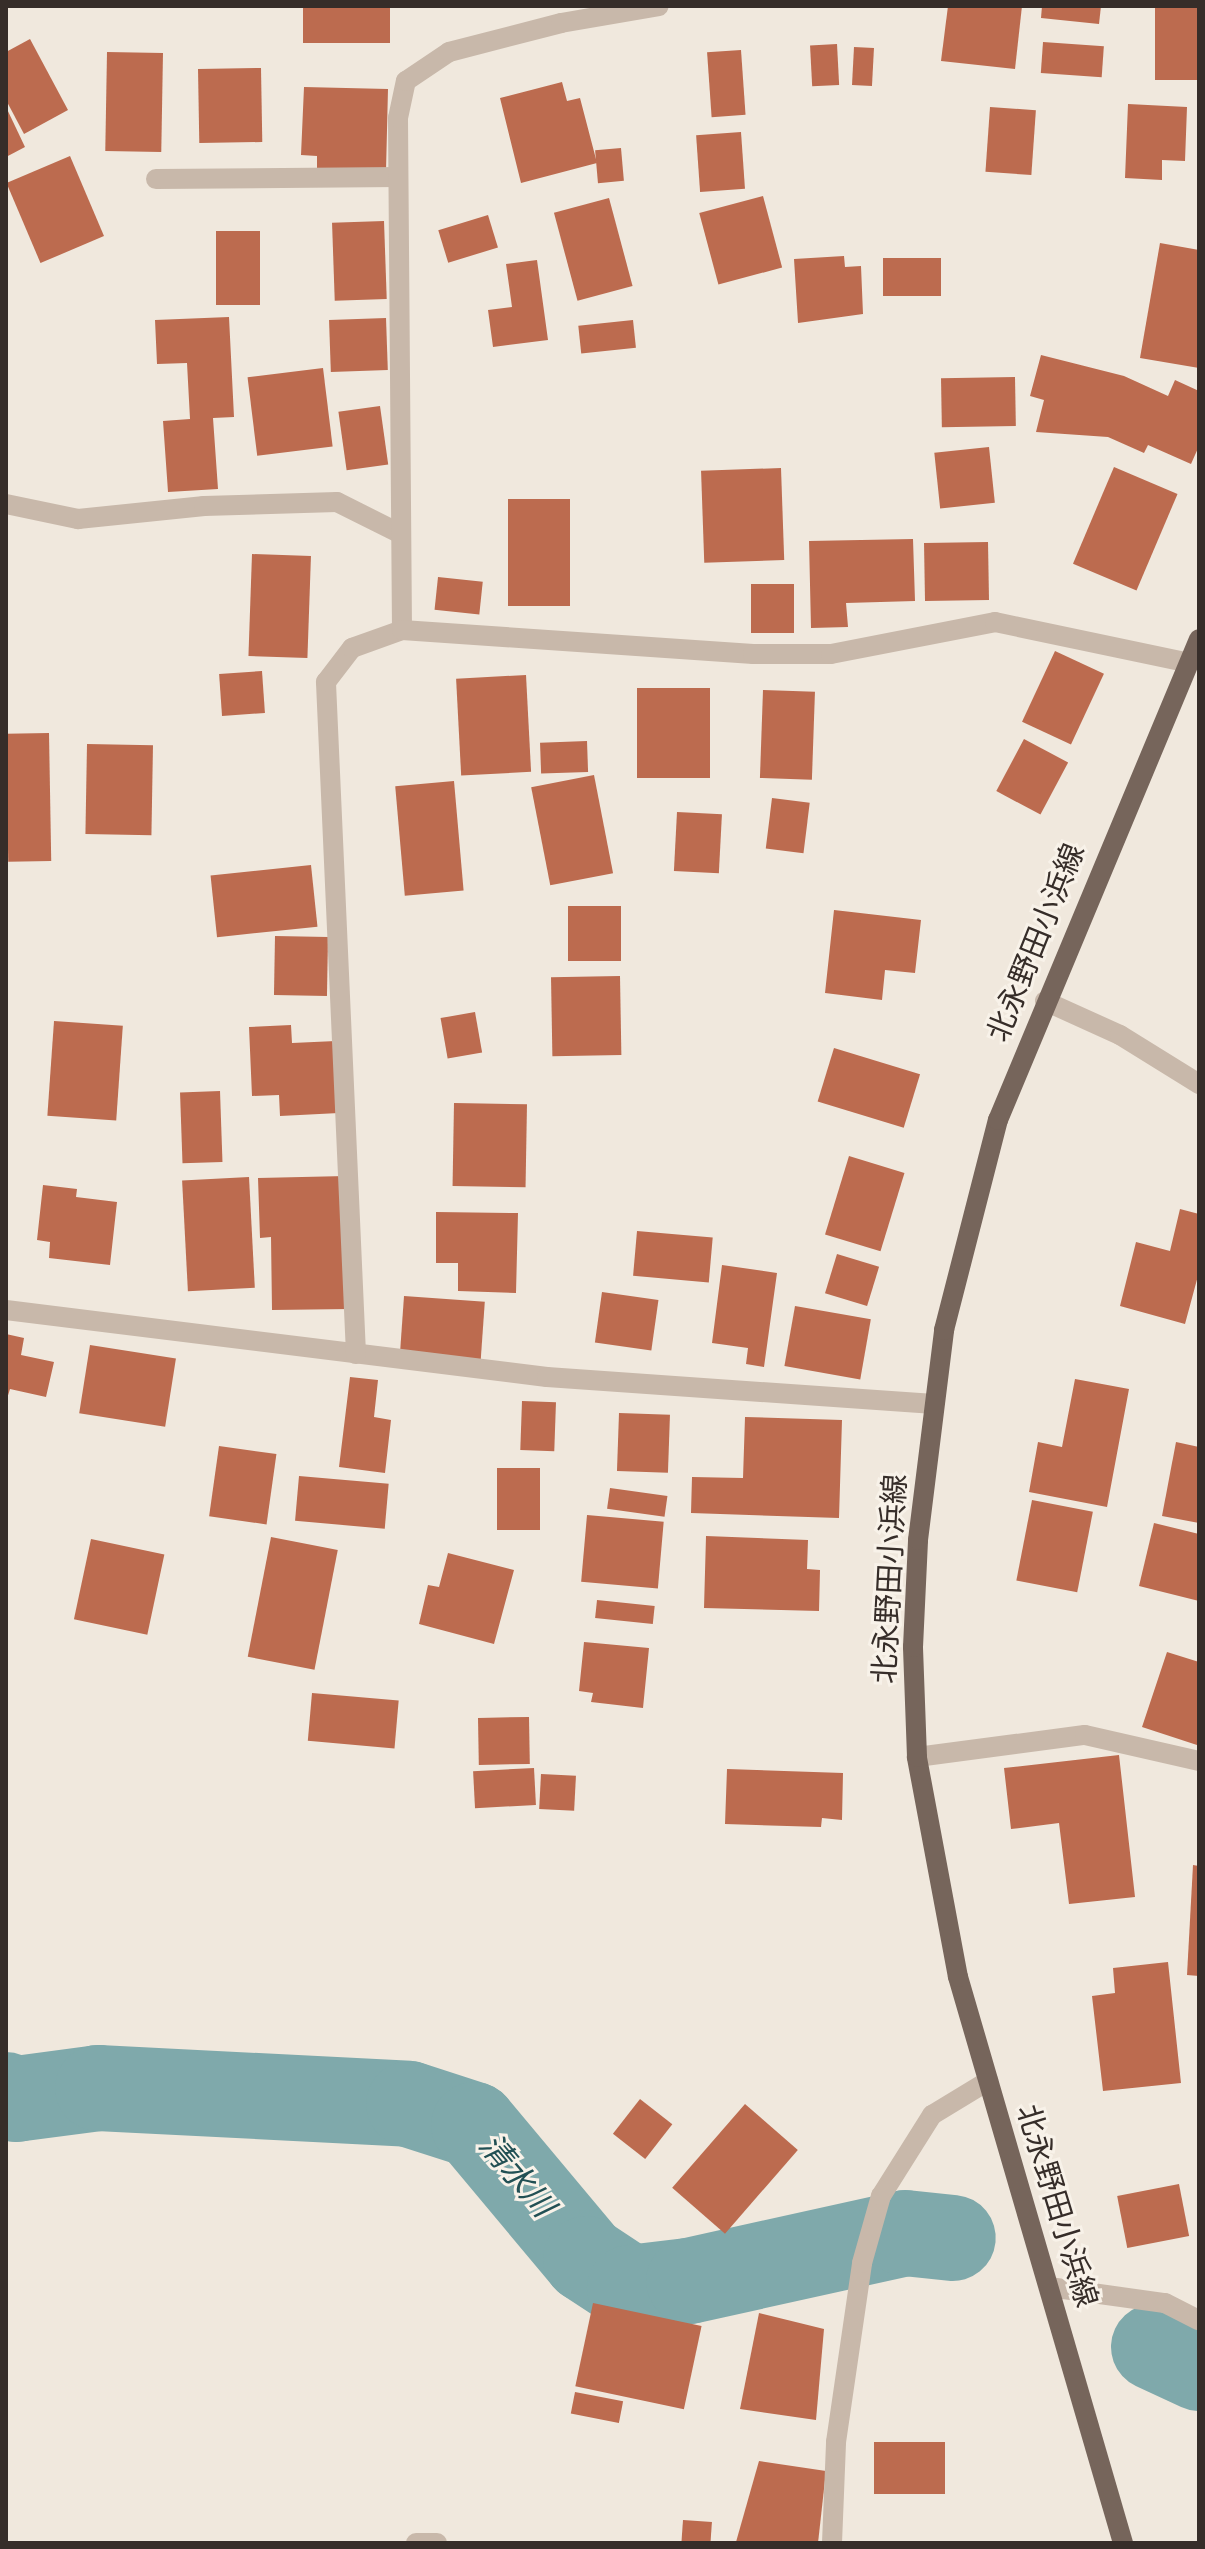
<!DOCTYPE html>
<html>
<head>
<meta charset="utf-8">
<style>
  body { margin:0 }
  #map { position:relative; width:1205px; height:2549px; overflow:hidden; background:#f0e8dd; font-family:"Alegreya Sans","Noto Sans JP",sans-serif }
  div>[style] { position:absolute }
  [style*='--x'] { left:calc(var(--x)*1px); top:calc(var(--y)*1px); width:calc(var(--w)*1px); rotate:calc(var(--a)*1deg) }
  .river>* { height:86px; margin:-43px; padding:0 43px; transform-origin:43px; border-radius:43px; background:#7fa9ab }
  .building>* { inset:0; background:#bc6b4f; transform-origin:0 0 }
  .minor>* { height:20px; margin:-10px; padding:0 10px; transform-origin:10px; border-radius:10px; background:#c8b8aa }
  .major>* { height:20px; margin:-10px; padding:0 10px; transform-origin:10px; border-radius:10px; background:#76655b }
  span { translate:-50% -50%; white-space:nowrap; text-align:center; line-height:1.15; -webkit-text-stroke:6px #f8f2e9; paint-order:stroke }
  .street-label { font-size:30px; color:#362d29 }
  .water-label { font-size:32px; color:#225054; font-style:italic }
  .frame { position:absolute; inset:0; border:8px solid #362d29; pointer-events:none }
</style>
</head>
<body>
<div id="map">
  <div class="river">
    <div style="--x:6;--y:2095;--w:11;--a:22"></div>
    <div style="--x:16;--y:2099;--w:83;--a:-7.6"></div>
    <div style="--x:98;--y:2088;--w:311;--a:2.9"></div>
    <div style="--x:409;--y:2104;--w:68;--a:17.9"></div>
    <div style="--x:474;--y:2125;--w:175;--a:50.1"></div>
    <div style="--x:586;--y:2259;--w:53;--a:33.4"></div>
    <div style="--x:630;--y:2288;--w:59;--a:-6.8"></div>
    <div style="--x:689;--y:2281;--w:221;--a:-12.5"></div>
    <div style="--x:905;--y:2233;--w:48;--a:5.9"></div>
    <div style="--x:1154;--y:2347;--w:50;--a:25"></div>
  </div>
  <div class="building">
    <div style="left:303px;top:6px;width:87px;height:37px"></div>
    <div style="clip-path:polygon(948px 6px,1022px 6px,1015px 69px,941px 61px)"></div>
    <div style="clip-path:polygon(1042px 6px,1101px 6px,1099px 24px,1041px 18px)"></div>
    <div style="left:1155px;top:6px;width:44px;height:74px"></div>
    <div style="clip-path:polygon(30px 39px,68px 110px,24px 134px,6px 100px,6px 52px)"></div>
    <div style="left:1043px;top:42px;width:61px;height:31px;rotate:4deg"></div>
    <div style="left:837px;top:44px;width:41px;height:27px;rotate:87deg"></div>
    <div style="left:854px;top:47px;width:20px;height:38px;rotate:3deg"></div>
    <div style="left:741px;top:50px;width:65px;height:34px;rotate:86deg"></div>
    <div style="left:107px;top:52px;width:56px;height:99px;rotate:1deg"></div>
    <div style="left:261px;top:68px;width:74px;height:63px;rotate:89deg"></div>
    <div style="clip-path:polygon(562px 82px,567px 101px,580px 98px,597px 163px,521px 183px,500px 98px)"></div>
    <div style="clip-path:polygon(304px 87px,388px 89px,386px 171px,317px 170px,317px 156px,301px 155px)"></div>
    <div style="clip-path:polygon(1128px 104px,1187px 107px,1185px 161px,1162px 160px,1162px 180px,1125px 178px)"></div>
    <div style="clip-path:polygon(6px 107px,25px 147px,6px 157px)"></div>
    <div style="left:990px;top:107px;width:46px;height:65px;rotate:4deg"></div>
    <div style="left:741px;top:132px;width:57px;height:45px;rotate:86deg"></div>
    <div style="left:621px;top:148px;width:33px;height:26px;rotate:85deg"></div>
    <div style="left:70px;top:156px;width:87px;height:69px;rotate:67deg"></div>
    <div style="left:763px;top:196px;width:74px;height:66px;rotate:75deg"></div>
    <div style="left:609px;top:198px;width:91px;height:57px;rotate:75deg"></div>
    <div style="left:488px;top:215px;width:34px;height:52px;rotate:73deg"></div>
    <div style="left:384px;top:221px;width:78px;height:52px;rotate:88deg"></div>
    <div style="left:216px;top:231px;width:44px;height:74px"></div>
    <div style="clip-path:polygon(1160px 243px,1199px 250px,1199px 368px,1140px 358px)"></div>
    <div style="clip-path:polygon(844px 256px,845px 267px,861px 266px,863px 314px,798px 323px,794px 259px)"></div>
    <div style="left:883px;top:258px;width:58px;height:38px"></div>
    <div style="clip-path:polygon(537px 260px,548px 340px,493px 347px,488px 310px,512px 307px,506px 264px)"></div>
    <div style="clip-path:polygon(229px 317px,234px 417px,213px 418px,218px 489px,168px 492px,163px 421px,190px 419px,187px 363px,157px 364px,155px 320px)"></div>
    <div style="left:386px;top:318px;width:52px;height:57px;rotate:88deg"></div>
    <div style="left:633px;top:320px;width:28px;height:55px;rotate:84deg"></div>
    <div style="clip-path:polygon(1041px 355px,1124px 376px,1168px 396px,1175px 380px,1199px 391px,1199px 446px,1191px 464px,1148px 445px,1144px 453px,1108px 437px,1036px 432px,1044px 400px,1030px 396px)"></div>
    <div style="left:323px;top:368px;width:79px;height:76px;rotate:83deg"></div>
    <div style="left:1015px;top:377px;width:49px;height:74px;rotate:89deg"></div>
    <div style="left:380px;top:406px;width:59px;height:42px;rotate:82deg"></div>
    <div style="left:989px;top:447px;width:56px;height:55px;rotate:84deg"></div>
    <div style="left:1114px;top:467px;width:69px;height:105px;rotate:23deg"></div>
    <div style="left:781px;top:468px;width:92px;height:80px;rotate:88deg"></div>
    <div style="left:570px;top:499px;width:107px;height:62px;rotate:90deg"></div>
    <div style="clip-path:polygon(913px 539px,915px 601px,846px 603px,848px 627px,811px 628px,809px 541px)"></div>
    <div style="left:988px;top:542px;width:58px;height:64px;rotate:89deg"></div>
    <div style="left:252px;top:554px;width:59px;height:102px;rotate:2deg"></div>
    <div style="left:438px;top:577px;width:45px;height:33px;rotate:6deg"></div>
    <div style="left:751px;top:584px;width:43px;height:49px"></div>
    <div style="left:1055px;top:651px;width:54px;height:78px;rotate:25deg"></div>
    <div style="left:262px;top:671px;width:42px;height:43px;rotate:86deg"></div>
    <div style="left:526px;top:675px;width:97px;height:70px;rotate:87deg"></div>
    <div style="left:637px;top:688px;width:73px;height:90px"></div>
    <div style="left:763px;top:690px;width:52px;height:88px;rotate:2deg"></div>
    <div style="left:49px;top:733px;width:128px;height:43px;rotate:89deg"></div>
    <div style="left:1024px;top:739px;width:50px;height:59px;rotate:28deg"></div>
    <div style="left:587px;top:741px;width:31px;height:47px;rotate:88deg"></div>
    <div style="left:87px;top:744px;width:66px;height:90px;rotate:1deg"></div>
    <div style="left:594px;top:775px;width:100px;height:64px;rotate:79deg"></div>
    <div style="left:454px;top:781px;width:110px;height:59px;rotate:85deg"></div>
    <div style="left:772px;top:798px;width:38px;height:51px;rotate:7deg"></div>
    <div style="left:677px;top:812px;width:45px;height:59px;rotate:3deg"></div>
    <div style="left:311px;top:865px;width:62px;height:101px;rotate:84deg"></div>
    <div style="left:568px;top:906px;width:53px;height:55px"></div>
    <div style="clip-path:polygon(834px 910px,921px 920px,915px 973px,885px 970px,882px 1000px,825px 993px)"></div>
    <div style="left:275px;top:936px;width:53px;height:59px;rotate:1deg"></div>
    <div style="left:620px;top:976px;width:79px;height:69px;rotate:89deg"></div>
    <div style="left:475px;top:1012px;width:41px;height:35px;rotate:80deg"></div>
    <div style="left:54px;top:1021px;width:69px;height:95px;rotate:4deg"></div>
    <div style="clip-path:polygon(291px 1025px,292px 1043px,336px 1041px,339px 1113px,280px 1116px,279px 1095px,252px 1096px,249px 1027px)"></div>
    <div style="left:834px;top:1048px;width:90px;height:56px;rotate:17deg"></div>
    <div style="left:220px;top:1091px;width:71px;height:40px;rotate:88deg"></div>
    <div style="left:454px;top:1103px;width:73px;height:83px;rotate:1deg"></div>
    <div style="left:849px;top:1156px;width:58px;height:82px;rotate:17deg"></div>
    <div style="clip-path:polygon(346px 1176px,350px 1309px,272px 1310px,271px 1237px,260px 1238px,258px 1178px)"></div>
    <div style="left:249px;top:1177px;width:111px;height:67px;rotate:87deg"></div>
    <div style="clip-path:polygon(43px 1185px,77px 1189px,76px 1197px,117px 1202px,110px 1265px,49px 1258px,50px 1242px,37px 1240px)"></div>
    <div style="clip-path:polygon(1180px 1209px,1199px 1214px,1199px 1272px,1185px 1324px,1120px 1306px,1136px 1242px,1170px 1251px)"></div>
    <div style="clip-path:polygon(436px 1212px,518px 1213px,516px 1293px,458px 1291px,458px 1263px,436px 1263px)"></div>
    <div style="left:637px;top:1231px;width:76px;height:45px;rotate:5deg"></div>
    <div style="left:837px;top:1254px;width:44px;height:41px;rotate:17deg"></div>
    <div style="clip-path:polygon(722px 1265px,777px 1273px,764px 1367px,746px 1364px,748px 1348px,712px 1343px)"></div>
    <div style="left:602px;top:1292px;width:57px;height:51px;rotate:8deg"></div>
    <div style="left:404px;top:1296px;width:81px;height:61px;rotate:4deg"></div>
    <div style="left:795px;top:1306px;width:77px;height:61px;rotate:10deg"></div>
    <div style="clip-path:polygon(6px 1334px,24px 1338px,21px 1355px,54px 1362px,46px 1397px,10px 1389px,6px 1402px)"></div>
    <div style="left:90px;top:1345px;width:87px;height:69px;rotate:9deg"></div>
    <div style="clip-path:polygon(350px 1377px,378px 1380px,374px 1417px,391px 1420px,385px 1473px,339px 1467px)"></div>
    <div style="clip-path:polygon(1075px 1379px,1129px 1389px,1107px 1507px,1029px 1492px,1038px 1442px,1062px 1447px)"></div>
    <div style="left:522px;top:1401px;width:34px;height:49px;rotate:2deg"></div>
    <div style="left:619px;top:1413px;width:51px;height:58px;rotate:2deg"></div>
    <div style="clip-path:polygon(745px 1417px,842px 1420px,839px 1518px,691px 1513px,692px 1477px,743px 1478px)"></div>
    <div style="clip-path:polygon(1176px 1442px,1199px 1447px,1199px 1523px,1162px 1516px)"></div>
    <div style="left:219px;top:1446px;width:58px;height:71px;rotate:8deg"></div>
    <div style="left:497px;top:1468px;width:43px;height:62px"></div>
    <div style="left:299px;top:1476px;width:90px;height:45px;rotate:5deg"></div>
    <div style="left:610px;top:1488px;width:58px;height:21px;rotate:8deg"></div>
    <div style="left:1032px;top:1500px;width:62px;height:82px;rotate:11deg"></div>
    <div style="left:587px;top:1515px;width:77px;height:67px;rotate:5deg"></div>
    <div style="clip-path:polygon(1154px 1523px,1199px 1534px,1199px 1601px,1139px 1586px)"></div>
    <div style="clip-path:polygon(706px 1536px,808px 1540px,807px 1569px,820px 1570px,819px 1611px,704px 1608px)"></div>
    <div style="left:271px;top:1537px;width:68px;height:122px;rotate:11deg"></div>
    <div style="left:91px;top:1539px;width:75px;height:82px;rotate:12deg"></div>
    <div style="clip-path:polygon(448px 1553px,514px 1570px,494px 1644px,419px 1624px,428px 1585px,439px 1587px)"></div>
    <div style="left:597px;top:1600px;width:58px;height:18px;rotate:6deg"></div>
    <div style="clip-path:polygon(584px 1642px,649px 1648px,643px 1708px,591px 1702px,593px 1693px,579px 1691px)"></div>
    <div style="clip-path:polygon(1167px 1652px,1199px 1662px,1197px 1745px,1142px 1727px)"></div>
    <div style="left:312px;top:1693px;width:87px;height:48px;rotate:5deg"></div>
    <div style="left:529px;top:1717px;width:47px;height:51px;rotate:89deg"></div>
    <div style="clip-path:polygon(1119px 1755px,1135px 1897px,1069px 1904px,1059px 1823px,1011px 1829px,1004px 1768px)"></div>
    <div style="left:534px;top:1768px;width:37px;height:61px;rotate:87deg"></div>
    <div style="clip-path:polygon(727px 1769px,843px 1773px,842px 1820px,822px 1818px,821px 1827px,725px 1824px)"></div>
    <div style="left:541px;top:1774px;width:35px;height:35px;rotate:3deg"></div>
    <div style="clip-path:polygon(1193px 1865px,1199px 1866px,1199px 1976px,1187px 1975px)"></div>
    <div style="clip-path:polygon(1168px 1962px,1181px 2083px,1103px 2091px,1092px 1996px,1115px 1993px,1113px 1968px)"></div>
    <div style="left:640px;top:2099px;width:41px;height:44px;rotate:38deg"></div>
    <div style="left:745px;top:2104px;width:70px;height:111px;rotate:41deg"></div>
    <div style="left:1179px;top:2184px;width:53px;height:63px;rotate:79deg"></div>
    <div style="left:593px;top:2303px;width:111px;height:85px;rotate:12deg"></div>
    <div style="clip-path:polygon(759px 2313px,824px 2329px,816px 2420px,740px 2409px)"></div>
    <div style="left:575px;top:2392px;width:49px;height:22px;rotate:11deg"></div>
    <div style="left:874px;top:2442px;width:71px;height:52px"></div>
    <div style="clip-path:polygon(759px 2461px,826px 2471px,818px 2543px,736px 2542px)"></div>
    <div style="left:683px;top:2520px;width:29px;height:23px;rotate:4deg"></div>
  </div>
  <div class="minor">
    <div style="--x:156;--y:179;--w:242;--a:-0.5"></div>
    <div style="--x:6;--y:504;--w:74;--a:11.8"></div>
    <div style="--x:78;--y:519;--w:127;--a:-5.9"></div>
    <div style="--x:204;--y:506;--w:133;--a:-1.7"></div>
    <div style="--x:337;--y:502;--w:69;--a:26.6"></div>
    <div style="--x:402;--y:630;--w:512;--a:-90.45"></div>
    <div style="--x:398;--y:118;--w:38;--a:-78"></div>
    <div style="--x:406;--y:81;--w:52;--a:-34"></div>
    <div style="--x:449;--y:52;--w:116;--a:-14.5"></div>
    <div style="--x:561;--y:23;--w:99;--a:-9.8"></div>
    <div style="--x:1045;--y:1001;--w:82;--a:24.4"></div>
    <div style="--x:1120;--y:1035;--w:93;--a:31.8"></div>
    <div style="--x:6;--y:1310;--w:545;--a:7.06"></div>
    <div style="--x:547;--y:1377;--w:388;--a:4"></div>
    <div style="--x:356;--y:1354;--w:673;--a:-92.56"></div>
    <div style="--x:326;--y:682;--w:43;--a:-52.6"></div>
    <div style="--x:352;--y:648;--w:53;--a:-19.8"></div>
    <div style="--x:402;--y:630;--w:352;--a:3.9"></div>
    <div style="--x:753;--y:654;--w:78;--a:0"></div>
    <div style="--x:831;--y:654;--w:167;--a:-11"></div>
    <div style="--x:995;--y:622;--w:198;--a:11.9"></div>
    <div style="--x:917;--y:1757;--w:169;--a:-7.5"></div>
    <div style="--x:1085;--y:1735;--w:117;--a:12.8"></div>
    <div style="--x:1049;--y:2287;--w:117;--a:7.9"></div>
    <div style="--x:1165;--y:2303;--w:38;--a:27"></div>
    <div style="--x:416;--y:2543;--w:21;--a:0"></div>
    <div style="--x:832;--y:2543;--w:101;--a:-87.7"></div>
    <div style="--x:836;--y:2442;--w:181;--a:-81.7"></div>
    <div style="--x:862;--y:2263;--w:70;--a:-74.2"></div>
    <div style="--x:881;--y:2196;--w:96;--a:-57.8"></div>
    <div style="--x:932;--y:2115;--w:66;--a:-31.3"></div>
  </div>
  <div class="major">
    <div style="--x:1123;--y:2543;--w:590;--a:-106.25"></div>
    <div style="--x:958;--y:1977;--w:224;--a:-100.6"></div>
    <div style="--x:917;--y:1757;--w:110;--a:-92.1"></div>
    <div style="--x:913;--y:1647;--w:107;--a:-87.3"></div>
    <div style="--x:918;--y:1540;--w:212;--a:-82.9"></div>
    <div style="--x:944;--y:1330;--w:217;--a:-75.6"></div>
    <div style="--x:998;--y:1120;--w:521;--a:-67.32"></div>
  </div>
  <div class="street-label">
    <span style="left:1037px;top:943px;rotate:-68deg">北永野田小浜線</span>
    <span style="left:891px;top:1579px;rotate:-87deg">北永野田小浜線</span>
    <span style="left:1056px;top:2206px;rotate:73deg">北永野田小浜線</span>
  </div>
  <div class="water-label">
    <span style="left:516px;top:2176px;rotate:50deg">清水川</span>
  </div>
  <div class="frame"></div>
</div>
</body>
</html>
